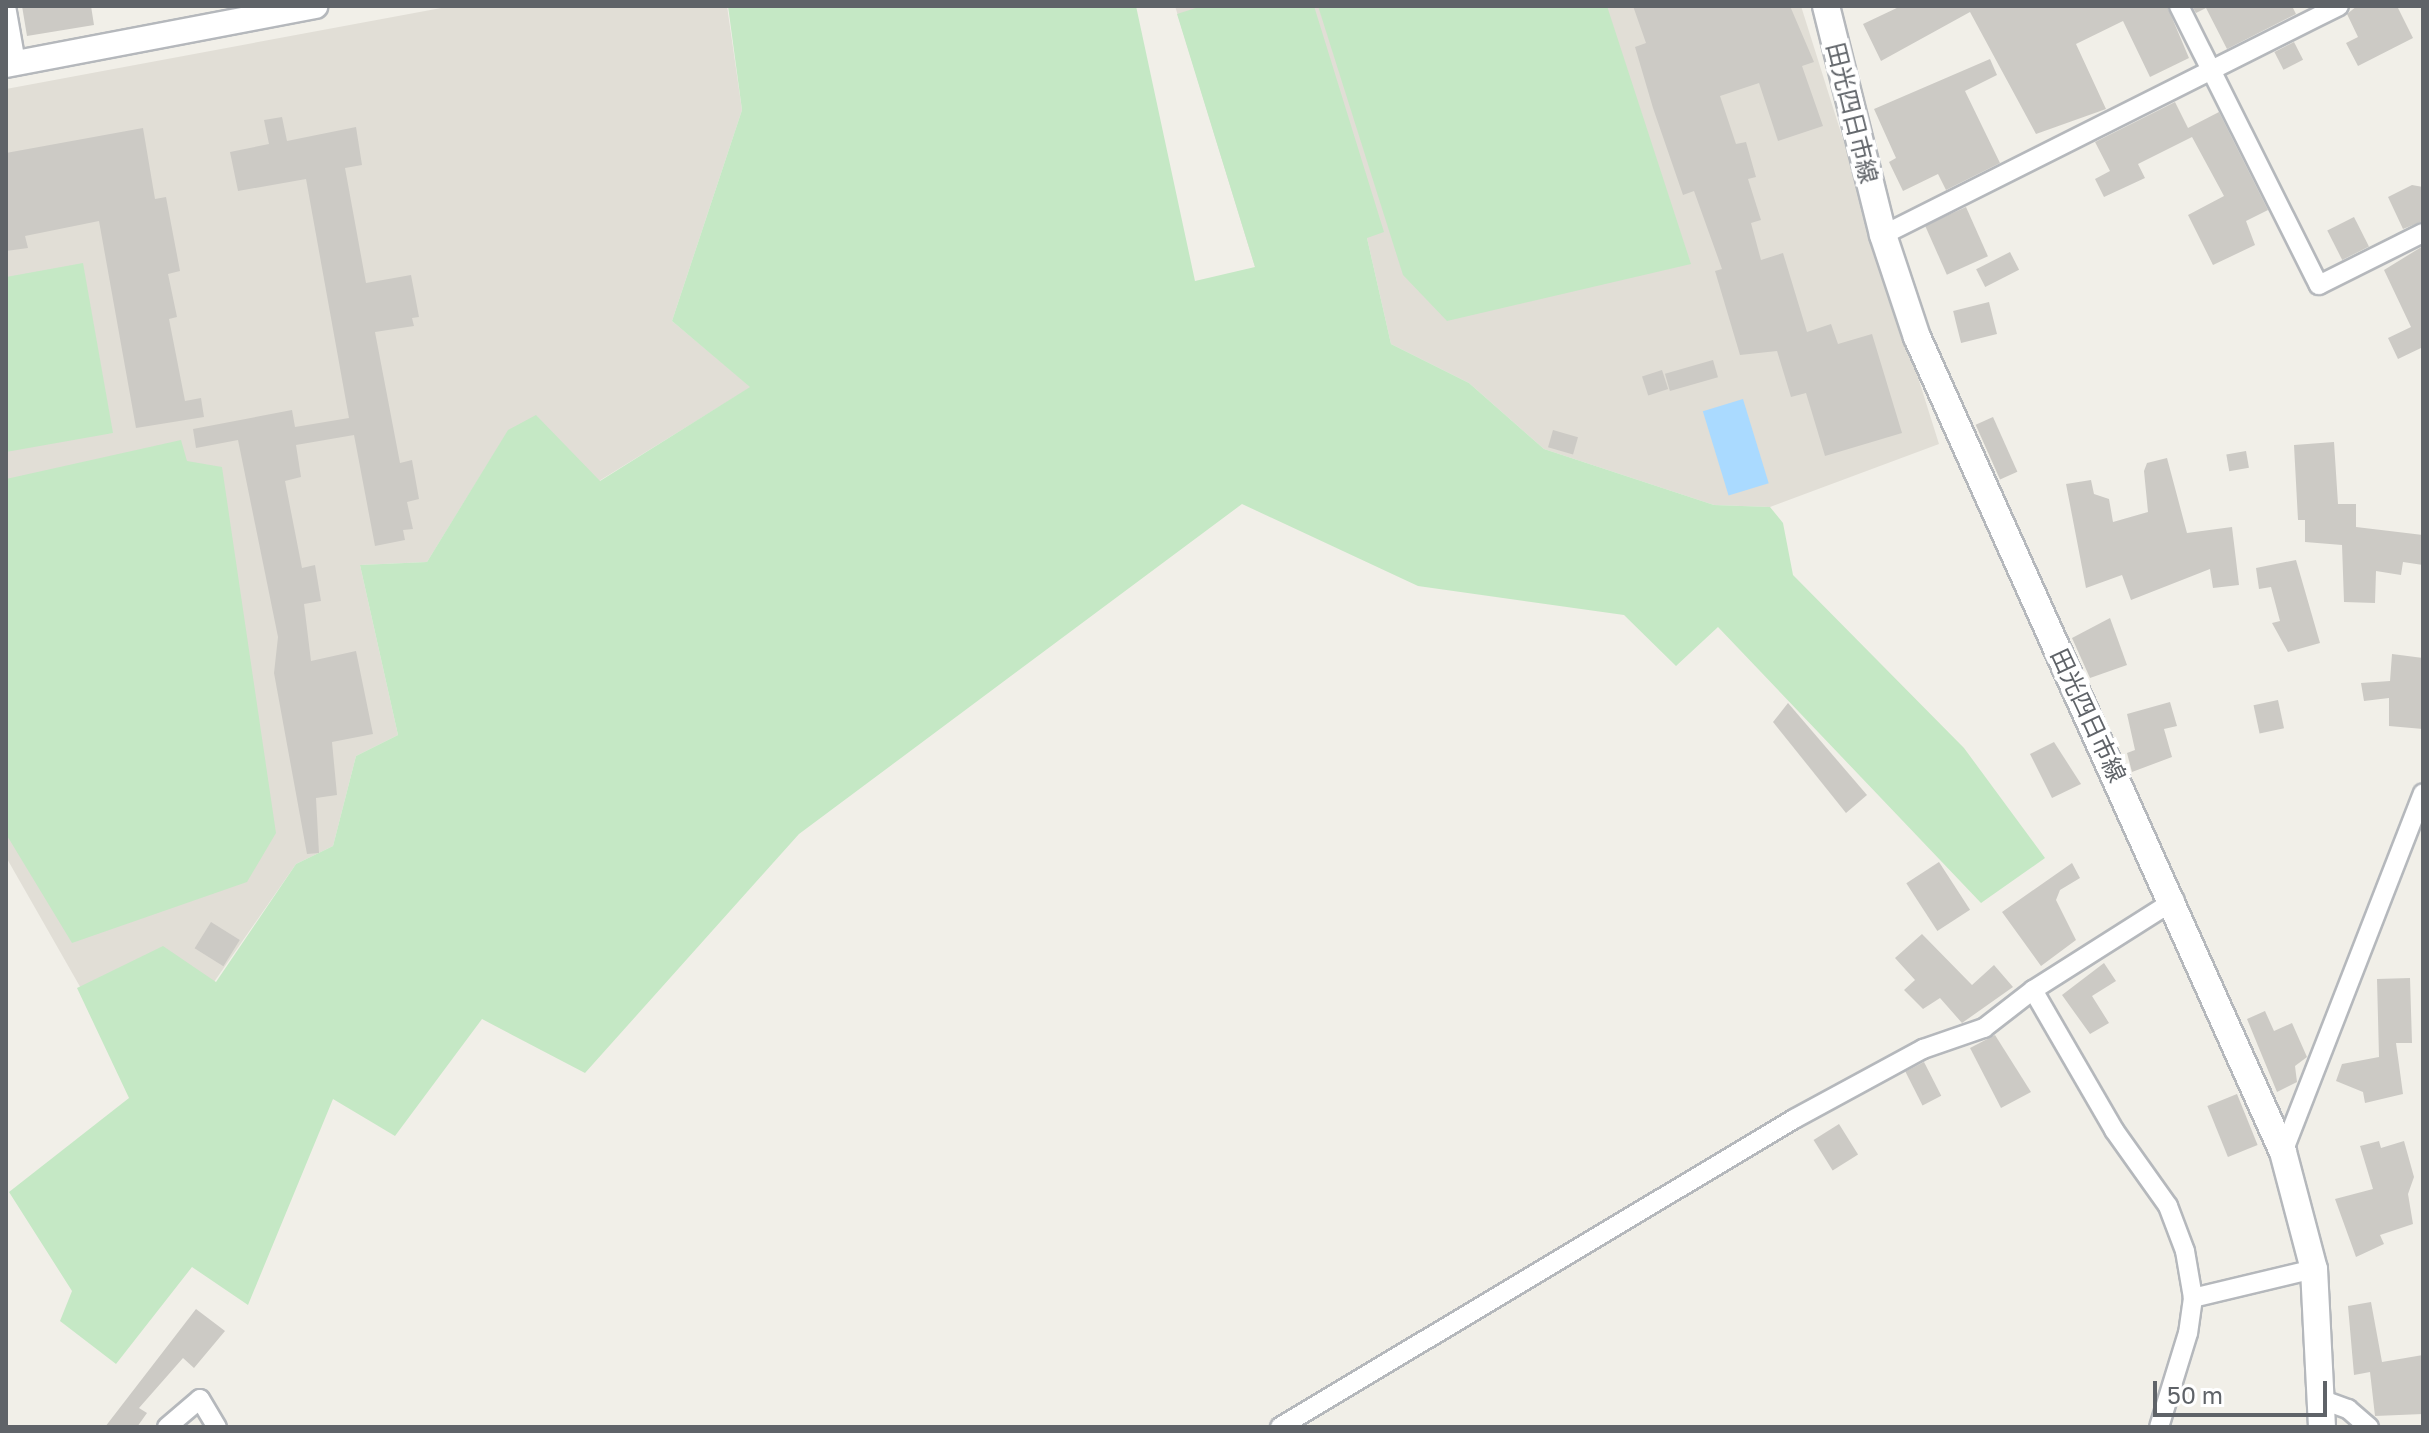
<!DOCTYPE html>
<html>
<head>
<meta charset="utf-8">
<style>
  body { margin:0 }
  #map { position:relative; width:2429px; height:1433px; overflow:hidden; background:#f1efe8; font-family:"Golos Text","Noto Sans JP",sans-serif }
  div>[style] { position:absolute }
  [style*='--x'] { left:calc(var(--x)*1px); top:calc(var(--y)*1px); width:calc(var(--w)*1px); rotate:calc(var(--a)*1deg) }
  .education>* { inset:0; background:#e1ded6 }
  .green>* { inset:0; background:#c5e8c5 }
  .water>* { inset:0; background:#aadaff; transform-origin:0 0 }
  .building>* { inset:0; background:#cccac5; transform-origin:0 0 }
  .roads { filter:drop-shadow(2px 0 #b5b8bc) drop-shadow(-2px 0 #b5b8bc) drop-shadow(0 2px #b5b8bc) drop-shadow(0 -2px #b5b8bc) }
  .minor>* { height:18px; margin:-9px; padding:0 9px; transform-origin:9px; border-radius:9px; background:#fff }
  .tertiary>* { height:24px; margin:-12px; padding:0 12px; transform-origin:12px; border-radius:12px; background:#fff }
  .secondary>* { height:26px; margin:-13px; padding:0 13px; transform-origin:13px; border-radius:13px; background:#fff }
  span { translate:-50% -50%; white-space:nowrap; text-align:center; line-height:1.15; -webkit-text-stroke:8px #fff; paint-order:stroke }
  .street-label { font-size:24px; color:#5f6368 }
  .frame { position:absolute; inset:0; border:8px solid #5f6368; pointer-events:none }
  .scale { position:absolute; left:2153px; top:1381px; width:174px; height:36px; box-sizing:border-box; border:4px solid #5f6368; border-top:0; padding-left:10px; font-size:24px; line-height:28px; white-space:nowrap; color:#5f6368; -webkit-text-stroke:6px #fff; paint-order:stroke }
</style>
</head>
<body>
<div id="map">
  <div class="education">
    <div style="clip-path:polygon(452px 6px,727px 6px,742px 110px,672px 321px,751px 387px,599px 481px,508px 431px,427px 562px,360px 565px,398px 735px,356px 756px,333px 846px,296px 864px,139px 1090px,6px 857px,6px 89px)"></div>
    <div style="clip-path:polygon(1175px 6px,1801px 6px,1939px 444px,1770px 507px,1714px 505px,1544px 449px,1469px 383px,1391px 344px,1367px 238px,1255px 267px)"></div>
  </div>
  <div class="green">
    <div style="clip-path:polygon(728px 6px,1136px 6px,1195px 281px,1255px 267px,1177px 14px,1202px 6px,1314px 6px,1384px 232px,1367px 238px,1391px 344px,1469px 383px,1544px 449px,1714px 505px,1770px 507px,1783px 523px,1793px 575px,1964px 748px,2045px 858px,1981px 903px,1718px 627px,1676px 666px,1624px 615px,1418px 586px,1242px 504px,799px 834px,585px 1073px,482px 1019px,395px 1136px,333px 1099px,248px 1305px,192px 1267px,116px 1364px,60px 1321px,72px 1291px,9px 1192px,129px 1098px,77px 988px,163px 946px,216px 982px,296px 864px,333px 846px,356px 756px,398px 735px,360px 565px,427px 562px,508px 430px,536px 415px,600px 481px,750px 387px,672px 321px,742px 110px)"></div>
    <div style="clip-path:polygon(1318px 6px,1607px 6px,1691px 264px,1447px 321px,1403px 275px)"></div>
    <div style="clip-path:polygon(83px 263px,113px 433px,6px 452px,6px 277px)"></div>
    <div style="clip-path:polygon(181px 440px,187px 461px,222px 467px,276px 833px,247px 882px,72px 943px,6px 834px,6px 479px)"></div>
  </div>
  <div class="water">
    <div style="left:1743px;top:399px;width:88px;height:42px;rotate:73deg"></div>
  </div>
  <div class="building">
    <div style="clip-path:polygon(22px 6px,91px 6px,94px 25px,27px 36px)"></div>
    <div style="clip-path:polygon(1633px 6px,1790px 6px,1814px 62px,1802px 66px,1823px 126px,1778px 141px,1759px 83px,1720px 96px,1736px 144px,1746px 142px,1756px 177px,1748px 179px,1761px 220px,1751px 223px,1761px 260px,1783px 253px,1807px 332px,1831px 324px,1838px 344px,1872px 334px,1902px 433px,1825px 456px,1806px 393px,1791px 397px,1777px 351px,1740px 355px,1715px 271px,1722px 269px,1694px 191px,1683px 195px,1653px 108px,1635px 47px,1646px 43px)"></div>
    <div style="clip-path:polygon(1901px 6px,2167px 6px,2189px 58px,2150px 77px,2123px 21px,2076px 44px,2106px 109px,2036px 134px,1970px 12px,1881px 61px,1863px 24px)"></div>
    <div style="clip-path:polygon(2192px 6px,2292px 6px,2296px 14px,2227px 49px,2206px 8px,2196px 13px)"></div>
    <div style="clip-path:polygon(2357px 6px,2397px 6px,2413px 38px,2358px 66px,2346px 43px,2358px 37px,2347px 14px)"></div>
    <div style="left:2294px;top:42px;width:20px;height:22px;rotate:63deg"></div>
    <div style="clip-path:polygon(1990px 59px,1997px 75px,1965px 91px,2000px 163px,1946px 190px,1938px 174px,1903px 191px,1889px 162px,1896px 158px,1874px 109px)"></div>
    <div style="clip-path:polygon(2175px 102px,2188px 128px,2219px 112px,2268px 210px,2246px 221px,2255px 245px,2213px 265px,2188px 215px,2224px 196px,2192px 137px,2138px 164px,2145px 178px,2104px 197px,2095px 179px,2110px 171px,2095px 142px)"></div>
    <div style="clip-path:polygon(282px 117px,287px 141px,356px 127px,362px 165px,345px 168px,366px 283px,411px 275px,419px 317px,412px 318px,414px 326px,375px 332px,400px 463px,412px 460px,419px 499px,407px 502px,413px 529px,403px 530px,405px 540px,375px 546px,354px 435px,296px 445px,301px 477px,285px 481px,302px 568px,315px 565px,321px 601px,304px 604px,311px 661px,356px 651px,373px 734px,332px 742px,337px 795px,316px 798px,319px 853px,307px 854px,274px 673px,278px 637px,238px 440px,196px 448px,193px 429px,292px 410px,295px 427px,349px 418px,306px 179px,238px 191px,230px 152px,269px 144px,264px 120px)"></div>
    <div style="clip-path:polygon(143px 128px,155px 199px,166px 197px,180px 271px,168px 274px,177px 317px,169px 319px,185px 401px,201px 398px,204px 417px,136px 428px,99px 221px,25px 236px,28px 248px,6px 251px,6px 153px)"></div>
    <div style="clip-path:polygon(2412px 185px,2423px 187px,2423px 221px,2403px 229px,2388px 197px)"></div>
    <div style="left:1966px;top:207px;width:54px;height:45px;rotate:66deg"></div>
    <div style="left:2354px;top:217px;width:33px;height:30px;rotate:63deg"></div>
    <div style="clip-path:polygon(2423px 246px,2423px 353px,2421px 348px,2398px 359px,2388px 338px,2411px 327px,2384px 270px)"></div>
    <div style="left:2010px;top:252px;width:20px;height:38px;rotate:63deg"></div>
    <div style="left:1989px;top:302px;width:33px;height:37px;rotate:76deg"></div>
    <div style="left:1713px;top:360px;width:18px;height:50px;rotate:74deg"></div>
    <div style="left:1662px;top:370px;width:20px;height:21px;rotate:72deg"></div>
    <div style="left:1993px;top:417px;width:60px;height:19px;rotate:66deg"></div>
    <div style="left:1553px;top:430px;width:26px;height:18px;rotate:16deg"></div>
    <div style="clip-path:polygon(2334px 442px,2338px 504px,2356px 504px,2356px 527px,2423px 535px,2423px 565px,2403px 562px,2401px 575px,2376px 571px,2375px 603px,2344px 602px,2342px 545px,2305px 542px,2305px 520px,2298px 520px,2294px 445px)"></div>
    <div style="left:2246px;top:451px;width:17px;height:20px;rotate:80deg"></div>
    <div style="clip-path:polygon(2167px 458px,2187px 533px,2232px 527px,2239px 585px,2213px 588px,2210px 569px,2131px 600px,2122px 575px,2086px 588px,2066px 484px,2091px 480px,2094px 494px,2109px 499px,2113px 522px,2148px 512px,2144px 471px,2147px 463px)"></div>
    <div style="clip-path:polygon(2296px 560px,2320px 643px,2288px 652px,2272px 623px,2280px 621px,2271px 587px,2259px 589px,2256px 568px)"></div>
    <div style="clip-path:polygon(2110px 618px,2127px 665px,2090px 678px,2072px 638px)"></div>
    <div style="clip-path:polygon(2392px 654px,2423px 658px,2423px 729px,2389px 726px,2389px 698px,2364px 701px,2361px 683px,2390px 681px)"></div>
    <div style="left:2278px;top:700px;width:29px;height:25px;rotate:78deg"></div>
    <div style="clip-path:polygon(2170px 702px,2177px 726px,2164px 729px,2172px 757px,2132px 772px,2127px 753px,2135px 750px,2127px 714px)"></div>
    <div style="clip-path:polygon(1788px 703px,1867px 795px,1846px 813px,1773px 722px)"></div>
    <div style="clip-path:polygon(2054px 742px,2081px 784px,2052px 798px,2030px 754px)"></div>
    <div style="left:1939px;top:862px;width:57px;height:39px;rotate:57deg"></div>
    <div style="clip-path:polygon(2072px 863px,2080px 878px,2060px 890px,2056px 900px,2076px 940px,2041px 966px,2002px 912px)"></div>
    <div style="left:211px;top:922px;width:34px;height:31px;rotate:32deg"></div>
    <div style="clip-path:polygon(1922px 934px,1972px 985px,1994px 965px,2013px 987px,1962px 1023px,1940px 998px,1923px 1009px,1904px 990px,1915px 980px,1895px 958px)"></div>
    <div style="clip-path:polygon(2104px 963px,2116px 981px,2092px 996px,2109px 1023px,2090px 1034px,2062px 995px)"></div>
    <div style="clip-path:polygon(2410px 978px,2412px 1043px,2396px 1043px,2403px 1094px,2365px 1103px,2363px 1092px,2336px 1081px,2342px 1064px,2379px 1057px,2377px 979px)"></div>
    <div style="clip-path:polygon(2265px 1011px,2274px 1031px,2292px 1023px,2307px 1057px,2295px 1066px,2297px 1082px,2277px 1092px,2247px 1019px)"></div>
    <div style="clip-path:polygon(1995px 1035px,2031px 1092px,2001px 1108px,1970px 1048px)"></div>
    <div style="left:1924px;top:1062px;width:38px;height:21px;rotate:63deg"></div>
    <div style="left:2237px;top:1094px;width:55px;height:32px;rotate:68deg"></div>
    <div style="left:1839px;top:1124px;width:36px;height:30px;rotate:58deg"></div>
    <div style="clip-path:polygon(2379px 1141px,2381px 1148px,2404px 1141px,2414px 1177px,2408px 1194px,2413px 1224px,2380px 1235px,2384px 1244px,2356px 1257px,2335px 1199px,2373px 1189px,2360px 1146px)"></div>
    <div style="clip-path:polygon(2371px 1302px,2382px 1362px,2423px 1355px,2423px 1414px,2375px 1416px,2370px 1372px,2354px 1375px,2348px 1306px)"></div>
    <div style="clip-path:polygon(196px 1309px,225px 1331px,194px 1368px,183px 1358px,139px 1408px,147px 1413px,137px 1427px,105px 1427px)"></div>
  </div>
  <div class="roads">
    <div class="minor">
      <div style="--x:6;--y:6;--w:58;--a:80"></div>
      <div style="--x:2179;--y:6;--w:312;--a:63.4"></div>
      <div style="--x:2319;--y:285;--w:116;--a:-26.6"></div>
      <div style="--x:1883;--y:235;--w:510;--a:-26.67"></div>
      <div style="--x:2033;--y:990;--w:162;--a:59.9"></div>
      <div style="--x:2114;--y:1130;--w:93;--a:54.6"></div>
      <div style="--x:2168;--y:1206;--w:48;--a:69.3"></div>
      <div style="--x:2185;--y:1251;--w:48;--a:80.3"></div>
      <div style="--x:2193;--y:1298;--w:35;--a:98"></div>
      <div style="--x:2188;--y:1333;--w:98;--a:107.1"></div>
      <div style="--x:2283;--y:1152;--w:385;--a:-68.7"></div>
      <div style="--x:2193;--y:1298;--w:124;--a:-13.5"></div>
      <div style="--x:2323;--y:1400;--w:27;--a:20"></div>
      <div style="--x:2348;--y:1409;--w:28;--a:41"></div>
      <div style="--x:167;--y:1427;--w:43;--a:-40.3"></div>
      <div style="--x:200;--y:1399;--w:33;--a:59"></div>
      <div style="--x:1280;--y:1427;--w:599;--a:-30.93"></div>
      <div style="--x:1794;--y:1119;--w:147;--a:-28.5"></div>
      <div style="--x:1923;--y:1049;--w:65;--a:-19"></div>
      <div style="--x:1984;--y:1028;--w:62;--a:-37.8"></div>
      <div style="--x:2033;--y:990;--w:168;--a:-32.4"></div>
    </div>
    <div class="tertiary">
      <div style="--x:6;--y:65;--w:315;--a:-10.8"></div>
    </div>
    <div class="secondary">
      <div style="--x:1826;--y:6;--w:236;--a:76"></div>
      <div style="--x:1883;--y:235;--w:108;--a:71.6"></div>
      <div style="--x:1917;--y:337;--w:893;--a:65.82"></div>
      <div style="--x:2283;--y:1152;--w:121;--a:75.2"></div>
      <div style="--x:2314;--y:1269;--w:158;--a:87.1"></div>
    </div>
  </div>
  <div class="street-label">
    <span style="left:1853px;top:113px;rotate:76deg">田光四日市線</span>
    <span style="left:2089px;top:715px;rotate:65deg">田光四日市線</span>
  </div>
  <div class="frame"></div>
  <div class="scale">50 m</div>
</div>
</body>
</html>
